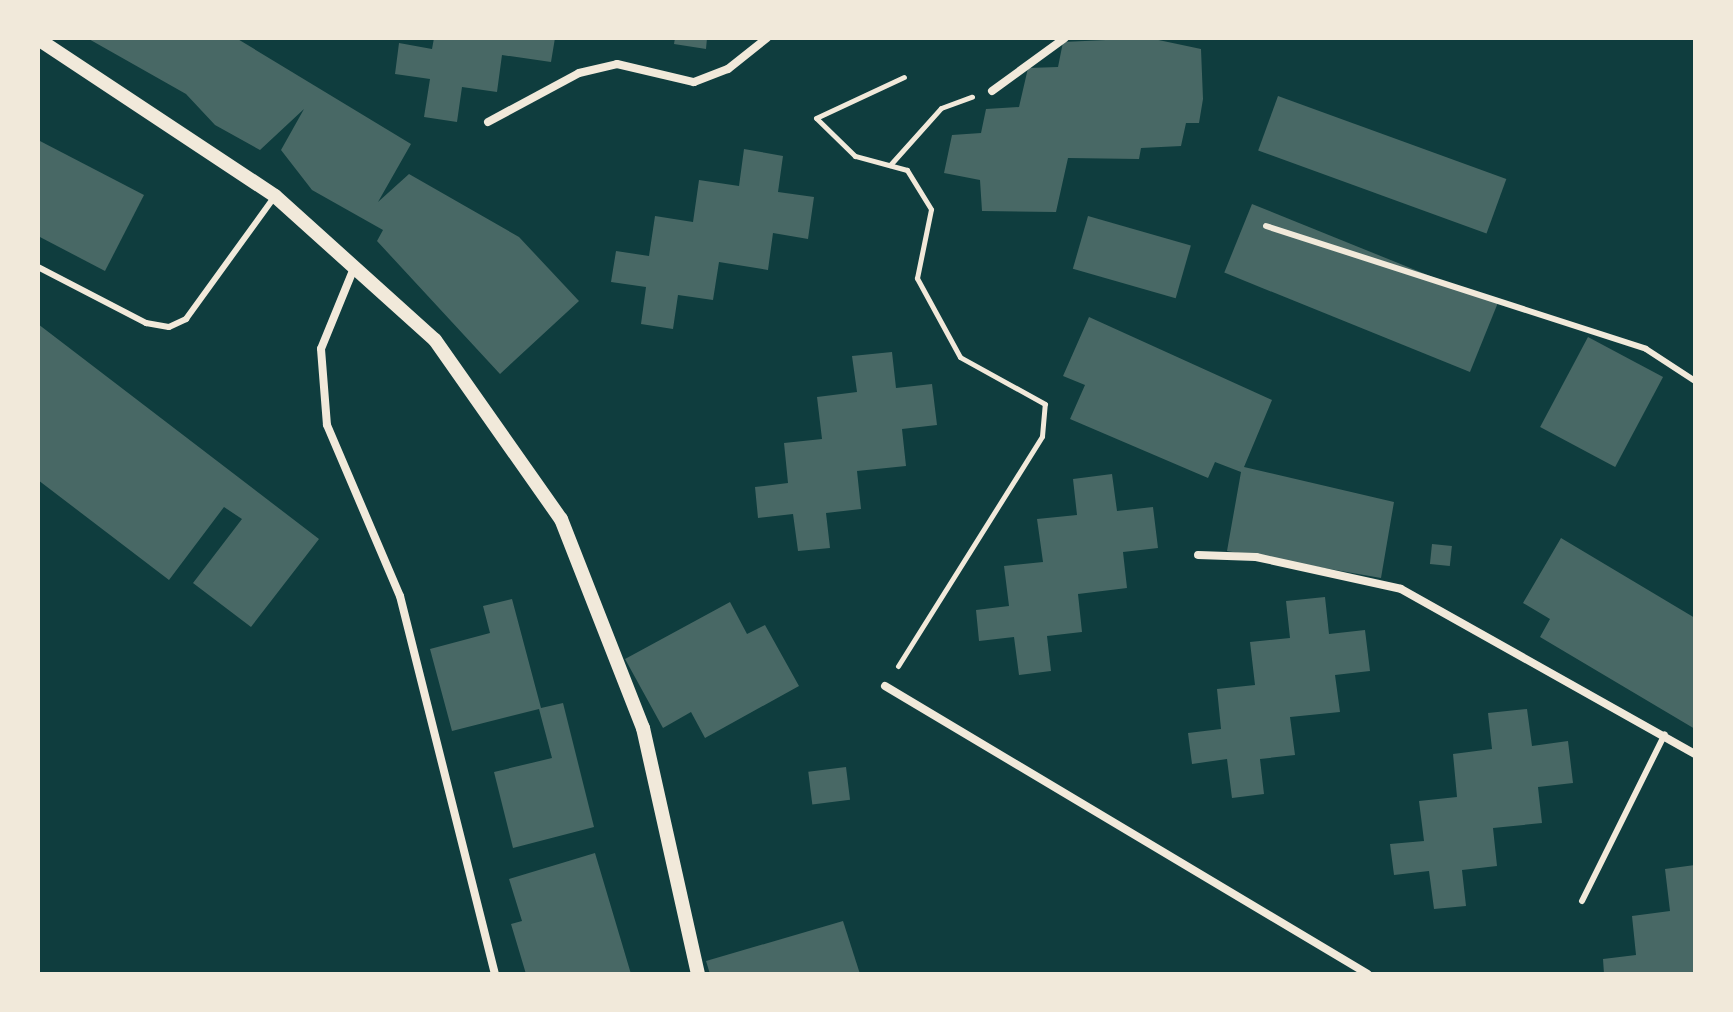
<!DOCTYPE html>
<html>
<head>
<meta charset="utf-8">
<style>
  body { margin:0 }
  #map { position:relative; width:1733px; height:1012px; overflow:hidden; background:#0f3d3e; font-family:Cabin,sans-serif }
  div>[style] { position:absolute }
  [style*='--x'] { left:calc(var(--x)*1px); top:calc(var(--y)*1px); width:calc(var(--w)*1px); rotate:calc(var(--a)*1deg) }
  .building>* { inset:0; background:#486865; transform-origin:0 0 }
  .path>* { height:5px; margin:-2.5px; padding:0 2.5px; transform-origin:2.5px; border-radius:2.5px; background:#f1e9da }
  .service>* { height:6px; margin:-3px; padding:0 3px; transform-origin:3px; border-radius:3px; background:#f1e9da }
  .minor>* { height:8px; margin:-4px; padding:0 4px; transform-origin:4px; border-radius:4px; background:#f1e9da }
  .tertiary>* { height:14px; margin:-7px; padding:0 7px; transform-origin:7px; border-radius:7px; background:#f1e9da }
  span { translate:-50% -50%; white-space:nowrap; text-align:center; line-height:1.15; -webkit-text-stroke:7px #f1e9da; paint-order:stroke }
  .frame { position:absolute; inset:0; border:40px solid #f1e9da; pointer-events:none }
</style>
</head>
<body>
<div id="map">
  <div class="building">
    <div style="clip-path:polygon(87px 38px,236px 38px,411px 144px,378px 202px,409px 174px,519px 237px,579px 301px,500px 374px,377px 241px,383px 230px,312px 190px,281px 150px,304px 109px,260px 150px,215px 125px,186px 94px)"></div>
    <div style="clip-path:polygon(434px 38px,555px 38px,551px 62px,502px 55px,497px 92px,462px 87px,457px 122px,424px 117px,430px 79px,395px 74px,399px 43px,432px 49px)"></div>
    <div style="clip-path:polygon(675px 38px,707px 38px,706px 49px,674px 44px)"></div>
    <div style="clip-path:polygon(1149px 38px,1201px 49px,1203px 99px,1199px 123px,1186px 123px,1181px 146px,1141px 148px,1139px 159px,1068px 158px,1056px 212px,982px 211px,980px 180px,944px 173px,952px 135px,981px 133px,986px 109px,1019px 107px,1028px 68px,1058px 67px,1063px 42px)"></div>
    <div style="left:1278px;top:96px;width:243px;height:58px;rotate:20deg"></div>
    <div style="clip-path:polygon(38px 140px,144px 195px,105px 271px,38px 236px)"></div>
    <div style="clip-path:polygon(744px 149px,783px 156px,778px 192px,814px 197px,808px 239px,773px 233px,768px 270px,719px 262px,713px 300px,678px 295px,673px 329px,641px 324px,646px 287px,611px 282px,616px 251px,649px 256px,655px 216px,693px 222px,699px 180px,739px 186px)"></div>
    <div style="left:1252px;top:204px;width:265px;height:74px;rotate:22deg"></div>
    <div style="left:1088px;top:216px;width:107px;height:55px;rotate:16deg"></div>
    <div style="clip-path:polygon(1089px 317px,1272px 400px,1244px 467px,1394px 502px,1381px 578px,1227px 551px,1241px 472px,1215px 462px,1208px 478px,1070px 419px,1085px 385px,1063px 376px)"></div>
    <div style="clip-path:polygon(38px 324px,319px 539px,251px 627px,193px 583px,242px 519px,224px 507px,169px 580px,38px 480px)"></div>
    <div style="left:1588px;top:337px;width:85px;height:102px;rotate:28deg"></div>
    <div style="clip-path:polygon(892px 352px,896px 388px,932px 384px,937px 425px,902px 429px,906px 466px,857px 471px,861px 509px,826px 513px,830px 548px,798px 551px,793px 514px,758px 518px,755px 487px,788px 483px,784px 443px,822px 439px,817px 397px,857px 392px,852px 356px)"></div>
    <div style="clip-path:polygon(1112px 474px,1117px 511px,1153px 507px,1158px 548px,1123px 552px,1127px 588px,1078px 594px,1082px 632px,1047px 636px,1051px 671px,1019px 675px,1014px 637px,979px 641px,976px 610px,1009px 606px,1004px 566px,1043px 562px,1037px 519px,1077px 515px,1073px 479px)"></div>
    <div style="clip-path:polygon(1561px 538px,1695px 618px,1695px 729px,1540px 637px,1550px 619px,1523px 603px)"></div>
    <div style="left:1432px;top:544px;width:20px;height:20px;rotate:6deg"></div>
    <div style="clip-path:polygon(1325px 597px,1329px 634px,1365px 630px,1370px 671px,1335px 675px,1340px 712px,1290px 717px,1295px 755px,1260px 759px,1264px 794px,1232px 798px,1227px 759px,1192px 764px,1188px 733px,1221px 729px,1217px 689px,1255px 685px,1250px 642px,1290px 638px,1286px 601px)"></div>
    <div style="clip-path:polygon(512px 599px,541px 708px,563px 703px,594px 827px,513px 848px,494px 772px,552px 758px,539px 709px,452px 731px,430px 649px,490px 633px,483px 606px)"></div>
    <div style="clip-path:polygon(730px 602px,747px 634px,765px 625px,799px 686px,705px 738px,691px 712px,663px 728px,625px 659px)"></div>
    <div style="clip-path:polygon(1527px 709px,1532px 746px,1568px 741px,1573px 783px,1538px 787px,1542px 823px,1493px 828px,1497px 866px,1462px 870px,1466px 906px,1434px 909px,1429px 871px,1394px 875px,1390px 844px,1424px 841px,1419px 801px,1457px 797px,1453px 754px,1492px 749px,1488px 713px)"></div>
    <div style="left:846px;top:767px;width:33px;height:38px;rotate:83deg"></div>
    <div style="clip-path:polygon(595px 853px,631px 974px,526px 974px,511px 924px,522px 921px,509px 879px)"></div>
    <div style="clip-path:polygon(1695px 865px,1695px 974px,1604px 974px,1603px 959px,1636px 955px,1632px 916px,1670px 911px,1665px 869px)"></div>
    <div style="clip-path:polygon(843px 921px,860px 974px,710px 974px,706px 961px)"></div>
  </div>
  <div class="path">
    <div style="--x:890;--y:165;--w:76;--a:-48.2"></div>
    <div style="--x:941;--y:108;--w:33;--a:-20"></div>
    <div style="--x:898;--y:666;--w:271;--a:-57.9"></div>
    <div style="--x:1042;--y:436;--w:32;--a:-85"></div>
    <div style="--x:1045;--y:404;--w:97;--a:-151.1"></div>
    <div style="--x:960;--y:357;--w:90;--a:-118.6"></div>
    <div style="--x:917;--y:278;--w:70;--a:-78.5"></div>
    <div style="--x:931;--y:209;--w:46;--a:-121.6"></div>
    <div style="--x:907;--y:170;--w:54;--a:-164.9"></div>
    <div style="--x:855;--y:156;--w:54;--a:-135.7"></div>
    <div style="--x:816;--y:118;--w:97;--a:-25"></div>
  </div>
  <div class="service">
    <div style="--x:1266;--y:226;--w:399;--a:17.9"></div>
    <div style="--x:1646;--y:349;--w:59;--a:33.1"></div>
    <div style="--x:38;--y:267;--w:122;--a:27.4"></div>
    <div style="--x:146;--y:323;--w:23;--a:10"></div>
    <div style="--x:169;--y:327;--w:19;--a:-25"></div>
    <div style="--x:186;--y:319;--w:152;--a:-54.1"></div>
    <div style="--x:1582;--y:901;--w:186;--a:-63.6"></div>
  </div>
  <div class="minor">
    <div style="--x:992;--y:91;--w:90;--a:-36"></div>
    <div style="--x:488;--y:122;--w:103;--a:-28.3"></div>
    <div style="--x:579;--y:73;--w:39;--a:-13"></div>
    <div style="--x:617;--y:64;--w:79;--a:13.2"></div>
    <div style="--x:694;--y:82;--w:36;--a:-21"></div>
    <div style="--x:728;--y:69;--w:50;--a:-38.5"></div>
    <div style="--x:354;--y:268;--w:87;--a:112.2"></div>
    <div style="--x:321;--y:349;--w:76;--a:85.5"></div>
    <div style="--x:327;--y:425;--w:186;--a:66.9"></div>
    <div style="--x:400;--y:596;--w:390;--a:75.9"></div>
    <div style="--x:1198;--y:555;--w:58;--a:2"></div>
    <div style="--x:1256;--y:557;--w:148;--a:12.4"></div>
    <div style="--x:1401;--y:589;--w:337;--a:29.3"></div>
    <div style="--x:885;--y:686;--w:562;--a:30.81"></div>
  </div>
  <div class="tertiary">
    <div style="--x:38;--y:39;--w:284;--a:33.5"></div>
    <div style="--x:275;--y:196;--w:215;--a:42"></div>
    <div style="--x:435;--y:340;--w:219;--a:54.9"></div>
    <div style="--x:561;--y:519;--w:225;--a:68.6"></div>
    <div style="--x:643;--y:728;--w:252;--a:77.4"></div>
  </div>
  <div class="frame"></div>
</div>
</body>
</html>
